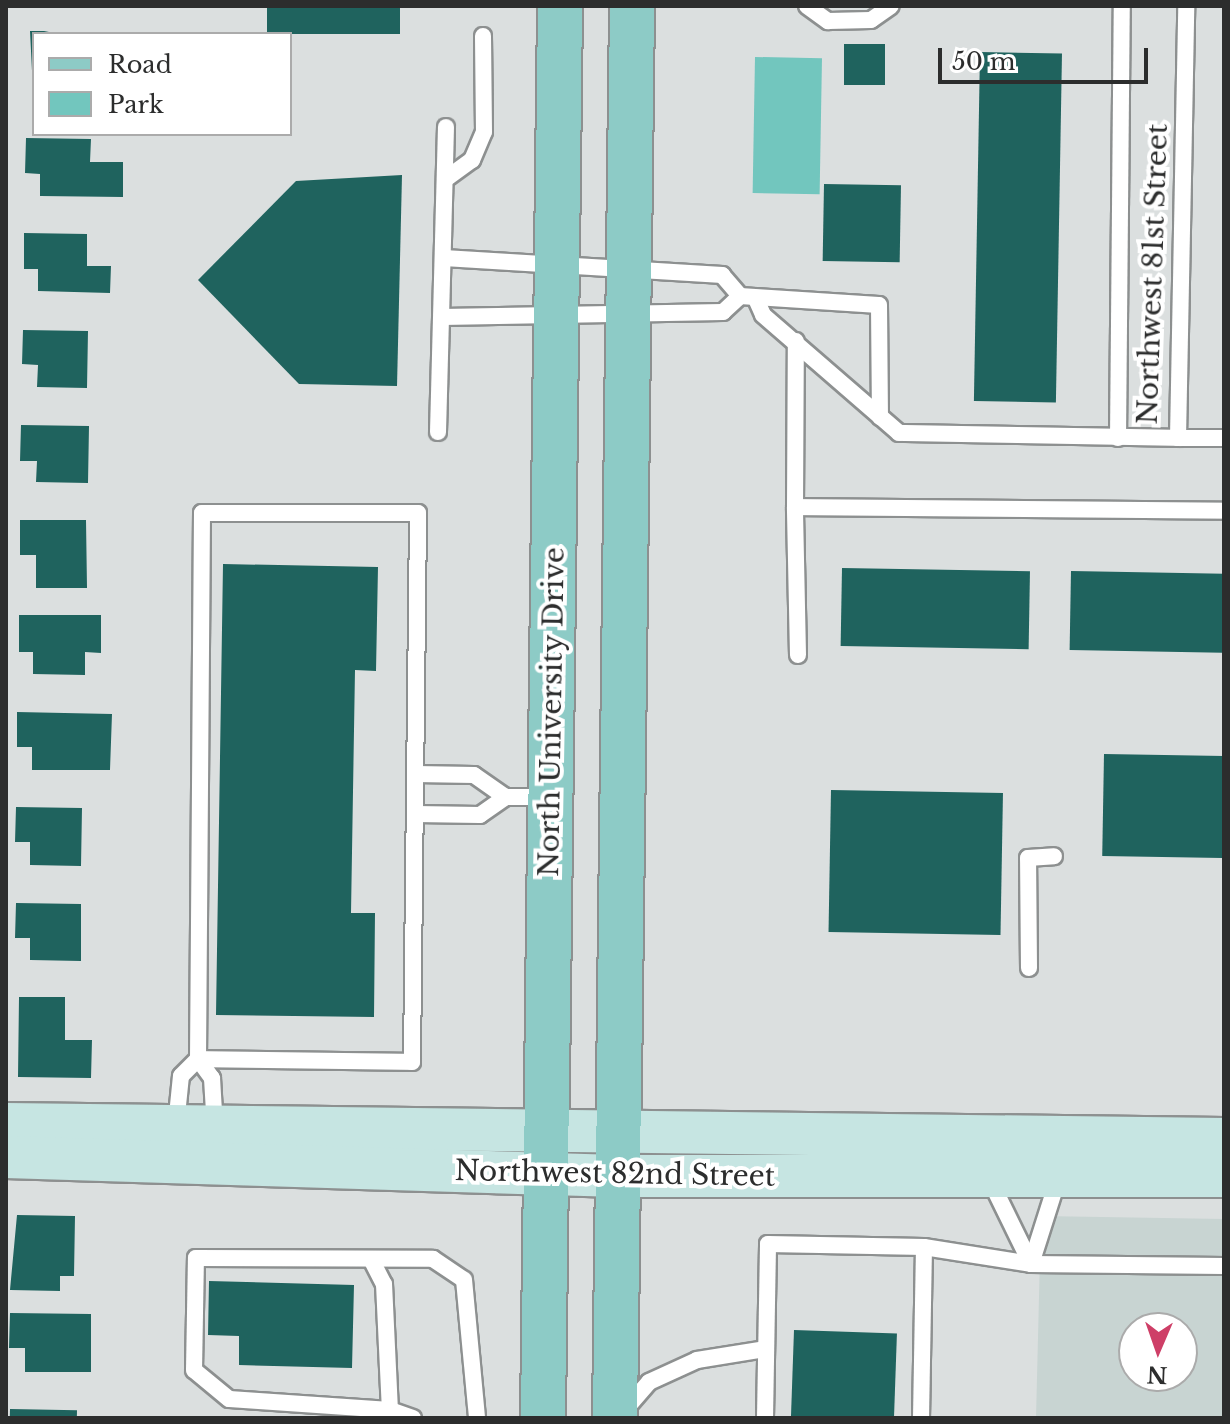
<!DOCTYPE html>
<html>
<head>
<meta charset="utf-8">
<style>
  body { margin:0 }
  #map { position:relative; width:1230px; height:1424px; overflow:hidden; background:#dbdfdf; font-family:"Libre Baskerville",serif }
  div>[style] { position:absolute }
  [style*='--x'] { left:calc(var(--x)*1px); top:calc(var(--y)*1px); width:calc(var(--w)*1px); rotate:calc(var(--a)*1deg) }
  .built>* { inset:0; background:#c8d4d2 }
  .green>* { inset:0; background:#72c6be; transform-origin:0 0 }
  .building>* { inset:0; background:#1f635e; transform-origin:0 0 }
  .roads { filter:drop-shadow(2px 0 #8d9090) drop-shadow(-2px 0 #8d9090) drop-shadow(0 2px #8d9090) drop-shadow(0 -2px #8d9090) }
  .lane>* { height:16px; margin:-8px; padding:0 8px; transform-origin:8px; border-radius:8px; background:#fff }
  .secondary>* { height:42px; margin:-21px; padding:0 21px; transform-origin:21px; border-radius:21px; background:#c6e5e2 }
  .primary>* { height:44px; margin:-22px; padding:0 22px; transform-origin:22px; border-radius:22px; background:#8dcbc6 }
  span { translate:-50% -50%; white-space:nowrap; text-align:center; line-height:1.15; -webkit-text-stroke:8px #fff; paint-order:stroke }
  .street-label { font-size:28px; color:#2c2d2d }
  .frame { position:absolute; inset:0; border:8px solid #2c2d2d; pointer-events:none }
  .legend { position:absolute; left:32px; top:32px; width:260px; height:104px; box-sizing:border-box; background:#fff; border:2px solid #ababab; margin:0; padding:10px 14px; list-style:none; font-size:24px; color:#2c2d2d }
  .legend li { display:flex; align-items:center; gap:16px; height:40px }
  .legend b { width:40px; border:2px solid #ababab }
  .north { position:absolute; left:1118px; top:1312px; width:80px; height:80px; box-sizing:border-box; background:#fff; border:2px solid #ababab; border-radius:50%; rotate:182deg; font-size:22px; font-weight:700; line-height:32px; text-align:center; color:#2c2d2d }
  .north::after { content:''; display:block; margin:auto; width:28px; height:36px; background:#ce3f67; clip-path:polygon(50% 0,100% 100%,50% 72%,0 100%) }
  .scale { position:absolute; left:938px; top:48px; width:210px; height:36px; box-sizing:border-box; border:4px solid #2c2d2d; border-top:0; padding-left:10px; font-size:24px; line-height:28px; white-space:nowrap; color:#2c2d2d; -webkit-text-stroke:6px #fff; paint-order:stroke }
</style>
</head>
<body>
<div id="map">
  <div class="built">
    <div style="clip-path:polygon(evenodd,1041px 1216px,1224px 1219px,1224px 1418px,1036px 1418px,1041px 1216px,1134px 1328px,1182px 1328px,1182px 1376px,1134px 1376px,1134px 1328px)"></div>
  </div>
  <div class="green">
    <div style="left:755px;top:57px;width:67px;height:136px;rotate:1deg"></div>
  </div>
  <div class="building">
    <div style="left:267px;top:6px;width:133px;height:28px"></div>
    <div style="clip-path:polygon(30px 31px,49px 31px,34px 34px,34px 111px)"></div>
    <div style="left:844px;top:44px;width:41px;height:41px"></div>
    <div style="left:980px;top:52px;width:82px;height:349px;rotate:1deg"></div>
    <div style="clip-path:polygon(26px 138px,91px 139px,90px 162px,123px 162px,123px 197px,40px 196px,40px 174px,25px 173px)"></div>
    <div style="clip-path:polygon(402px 175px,397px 386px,299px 384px,198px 280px,296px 181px)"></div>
    <div style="left:824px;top:184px;width:77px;height:77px;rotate:1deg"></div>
    <div style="clip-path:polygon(24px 233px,87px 234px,87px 266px,111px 266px,110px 293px,38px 291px,38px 269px,24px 269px)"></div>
    <div style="clip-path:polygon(23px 330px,88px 331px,87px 388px,37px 387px,38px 365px,22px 364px)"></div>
    <div style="clip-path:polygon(21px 425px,89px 426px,88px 483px,36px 482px,37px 461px,20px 461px)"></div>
    <div style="clip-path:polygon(20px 520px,86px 520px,87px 588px,36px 588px,36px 555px,20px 555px)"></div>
    <div style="clip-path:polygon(223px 564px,378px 567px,376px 671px,355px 670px,351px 913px,375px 913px,374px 1017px,216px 1015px)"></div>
    <div style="left:842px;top:568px;width:188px;height:78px;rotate:1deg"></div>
    <div style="left:1071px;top:571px;width:153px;height:79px;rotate:1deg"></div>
    <div style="clip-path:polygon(19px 615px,101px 615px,101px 653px,85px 652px,85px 675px,33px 674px,33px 652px,19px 652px)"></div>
    <div style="clip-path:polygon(17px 712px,112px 714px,110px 770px,32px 770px,32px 747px,17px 747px)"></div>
    <div style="left:1104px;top:754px;width:120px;height:102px;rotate:1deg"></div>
    <div style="left:831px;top:790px;width:172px;height:142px;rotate:1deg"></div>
    <div style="clip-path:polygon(16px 807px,82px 808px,81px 866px,30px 865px,30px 842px,15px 842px)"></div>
    <div style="clip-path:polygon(16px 903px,81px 904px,81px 961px,30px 960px,30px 938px,15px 938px)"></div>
    <div style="clip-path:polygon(19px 997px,65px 997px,65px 1040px,92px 1040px,91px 1078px,18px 1077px)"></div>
    <div style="clip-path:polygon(17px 1215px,75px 1216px,74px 1276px,60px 1276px,60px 1291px,10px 1290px)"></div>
    <div style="clip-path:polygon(209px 1281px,354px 1285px,352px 1368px,239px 1365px,239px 1336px,208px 1335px)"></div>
    <div style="clip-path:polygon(10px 1313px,91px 1314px,91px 1372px,25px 1372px,25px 1348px,9px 1348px)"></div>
    <div style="left:794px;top:1330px;width:103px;height:88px;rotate:2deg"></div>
    <div style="left:10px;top:1409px;width:67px;height:9px;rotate:1deg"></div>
  </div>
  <div class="roads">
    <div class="lane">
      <div style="--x:807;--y:6;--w:26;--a:36"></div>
      <div style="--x:828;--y:21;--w:43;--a:-1.3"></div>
      <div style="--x:871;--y:20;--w:24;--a:-35"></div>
      <div style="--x:447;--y:178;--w:31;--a:-36"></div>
      <div style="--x:472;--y:160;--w:30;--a:-67"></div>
      <div style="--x:484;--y:132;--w:96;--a:-90.6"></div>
      <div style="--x:444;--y:258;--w:279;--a:3.5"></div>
      <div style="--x:722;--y:275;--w:28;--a:49"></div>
      <div style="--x:740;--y:296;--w:139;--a:3.7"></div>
      <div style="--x:879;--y:305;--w:112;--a:89.5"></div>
      <div style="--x:756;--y:299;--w:17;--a:66"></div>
      <div style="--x:763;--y:315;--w:180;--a:40.9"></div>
      <div style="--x:899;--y:433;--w:279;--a:1"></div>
      <div style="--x:1178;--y:438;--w:432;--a:-88.9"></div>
      <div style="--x:442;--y:317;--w:281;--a:-1"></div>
      <div style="--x:723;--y:312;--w:23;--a:-43"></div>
      <div style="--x:438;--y:432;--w:305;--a:-88.5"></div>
      <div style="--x:1118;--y:438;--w:432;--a:-89.5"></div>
      <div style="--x:1178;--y:438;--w:46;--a:0"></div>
      <div style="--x:795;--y:507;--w:166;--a:-89.7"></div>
      <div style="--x:798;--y:655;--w:148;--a:-91.2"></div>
      <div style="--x:795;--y:507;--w:429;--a:0.5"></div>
      <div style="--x:416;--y:774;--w:58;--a:1"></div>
      <div style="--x:474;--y:775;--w:39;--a:35"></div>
      <div style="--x:506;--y:797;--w:42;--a:0"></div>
      <div style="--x:416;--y:814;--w:64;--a:0.9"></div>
      <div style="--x:480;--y:815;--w:32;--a:-35"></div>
      <div style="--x:1029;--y:968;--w:110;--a:-90.5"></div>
      <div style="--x:1028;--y:858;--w:26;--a:-4"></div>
      <div style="--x:176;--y:1125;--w:49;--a:-84.2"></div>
      <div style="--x:181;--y:1076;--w:24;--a:-45"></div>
      <div style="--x:198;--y:1059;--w:214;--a:0.8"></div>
      <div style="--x:412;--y:1062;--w:549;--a:-89.37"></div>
      <div style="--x:418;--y:513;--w:216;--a:180"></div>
      <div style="--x:202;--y:513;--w:546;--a:90.42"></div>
      <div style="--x:198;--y:1059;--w:24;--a:54"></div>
      <div style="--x:212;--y:1078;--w:50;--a:86.6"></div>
      <div style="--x:990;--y:1180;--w:93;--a:64"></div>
      <div style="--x:371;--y:1259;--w:28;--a:63"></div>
      <div style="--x:384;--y:1284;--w:126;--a:87.3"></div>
      <div style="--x:1031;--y:1264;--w:89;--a:-72.4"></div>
      <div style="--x:624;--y:1411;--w:38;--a:-49"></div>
      <div style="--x:649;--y:1382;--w:53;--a:-24.6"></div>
      <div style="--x:697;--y:1360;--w:70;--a:-9.1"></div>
      <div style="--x:413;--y:1418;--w:24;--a:-161"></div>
      <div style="--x:390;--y:1410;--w:161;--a:-176.1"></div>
      <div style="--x:229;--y:1399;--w:45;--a:-140.4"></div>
      <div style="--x:194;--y:1370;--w:112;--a:-89"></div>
      <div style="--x:196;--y:1258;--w:237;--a:0.2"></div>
      <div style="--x:433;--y:1259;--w:37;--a:34"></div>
      <div style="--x:464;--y:1280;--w:139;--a:84.6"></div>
      <div style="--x:765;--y:1418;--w:174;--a:-89"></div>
      <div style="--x:768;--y:1244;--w:156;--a:1.1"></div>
      <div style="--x:924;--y:1247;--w:108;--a:9"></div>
      <div style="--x:1031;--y:1264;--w:193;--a:0.6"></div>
      <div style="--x:921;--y:1418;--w:171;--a:-89"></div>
    </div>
    <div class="secondary">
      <div style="--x:6;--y:1124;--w:1218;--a:0.71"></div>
      <div style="--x:6;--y:1157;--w:612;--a:1.78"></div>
      <div style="--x:618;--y:1176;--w:606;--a:0"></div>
    </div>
    <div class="primary">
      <div style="--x:543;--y:1418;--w:1412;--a:-89.31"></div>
      <div style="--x:615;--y:1418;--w:1412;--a:-89.31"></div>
    </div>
  </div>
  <div class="street-label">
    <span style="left:1153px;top:274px;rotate:-88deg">Northwest 81st Street</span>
    <span style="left:552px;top:712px;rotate:-89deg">North University Drive</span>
    <span style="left:615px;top:1174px;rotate:1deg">Northwest 82nd Street</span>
  </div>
  <div class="frame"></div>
  <ul class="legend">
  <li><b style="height:10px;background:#8dcbc6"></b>Road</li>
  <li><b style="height:22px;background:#72c6be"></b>Park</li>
  </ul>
  <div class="north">N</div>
  <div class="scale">50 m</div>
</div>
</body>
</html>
